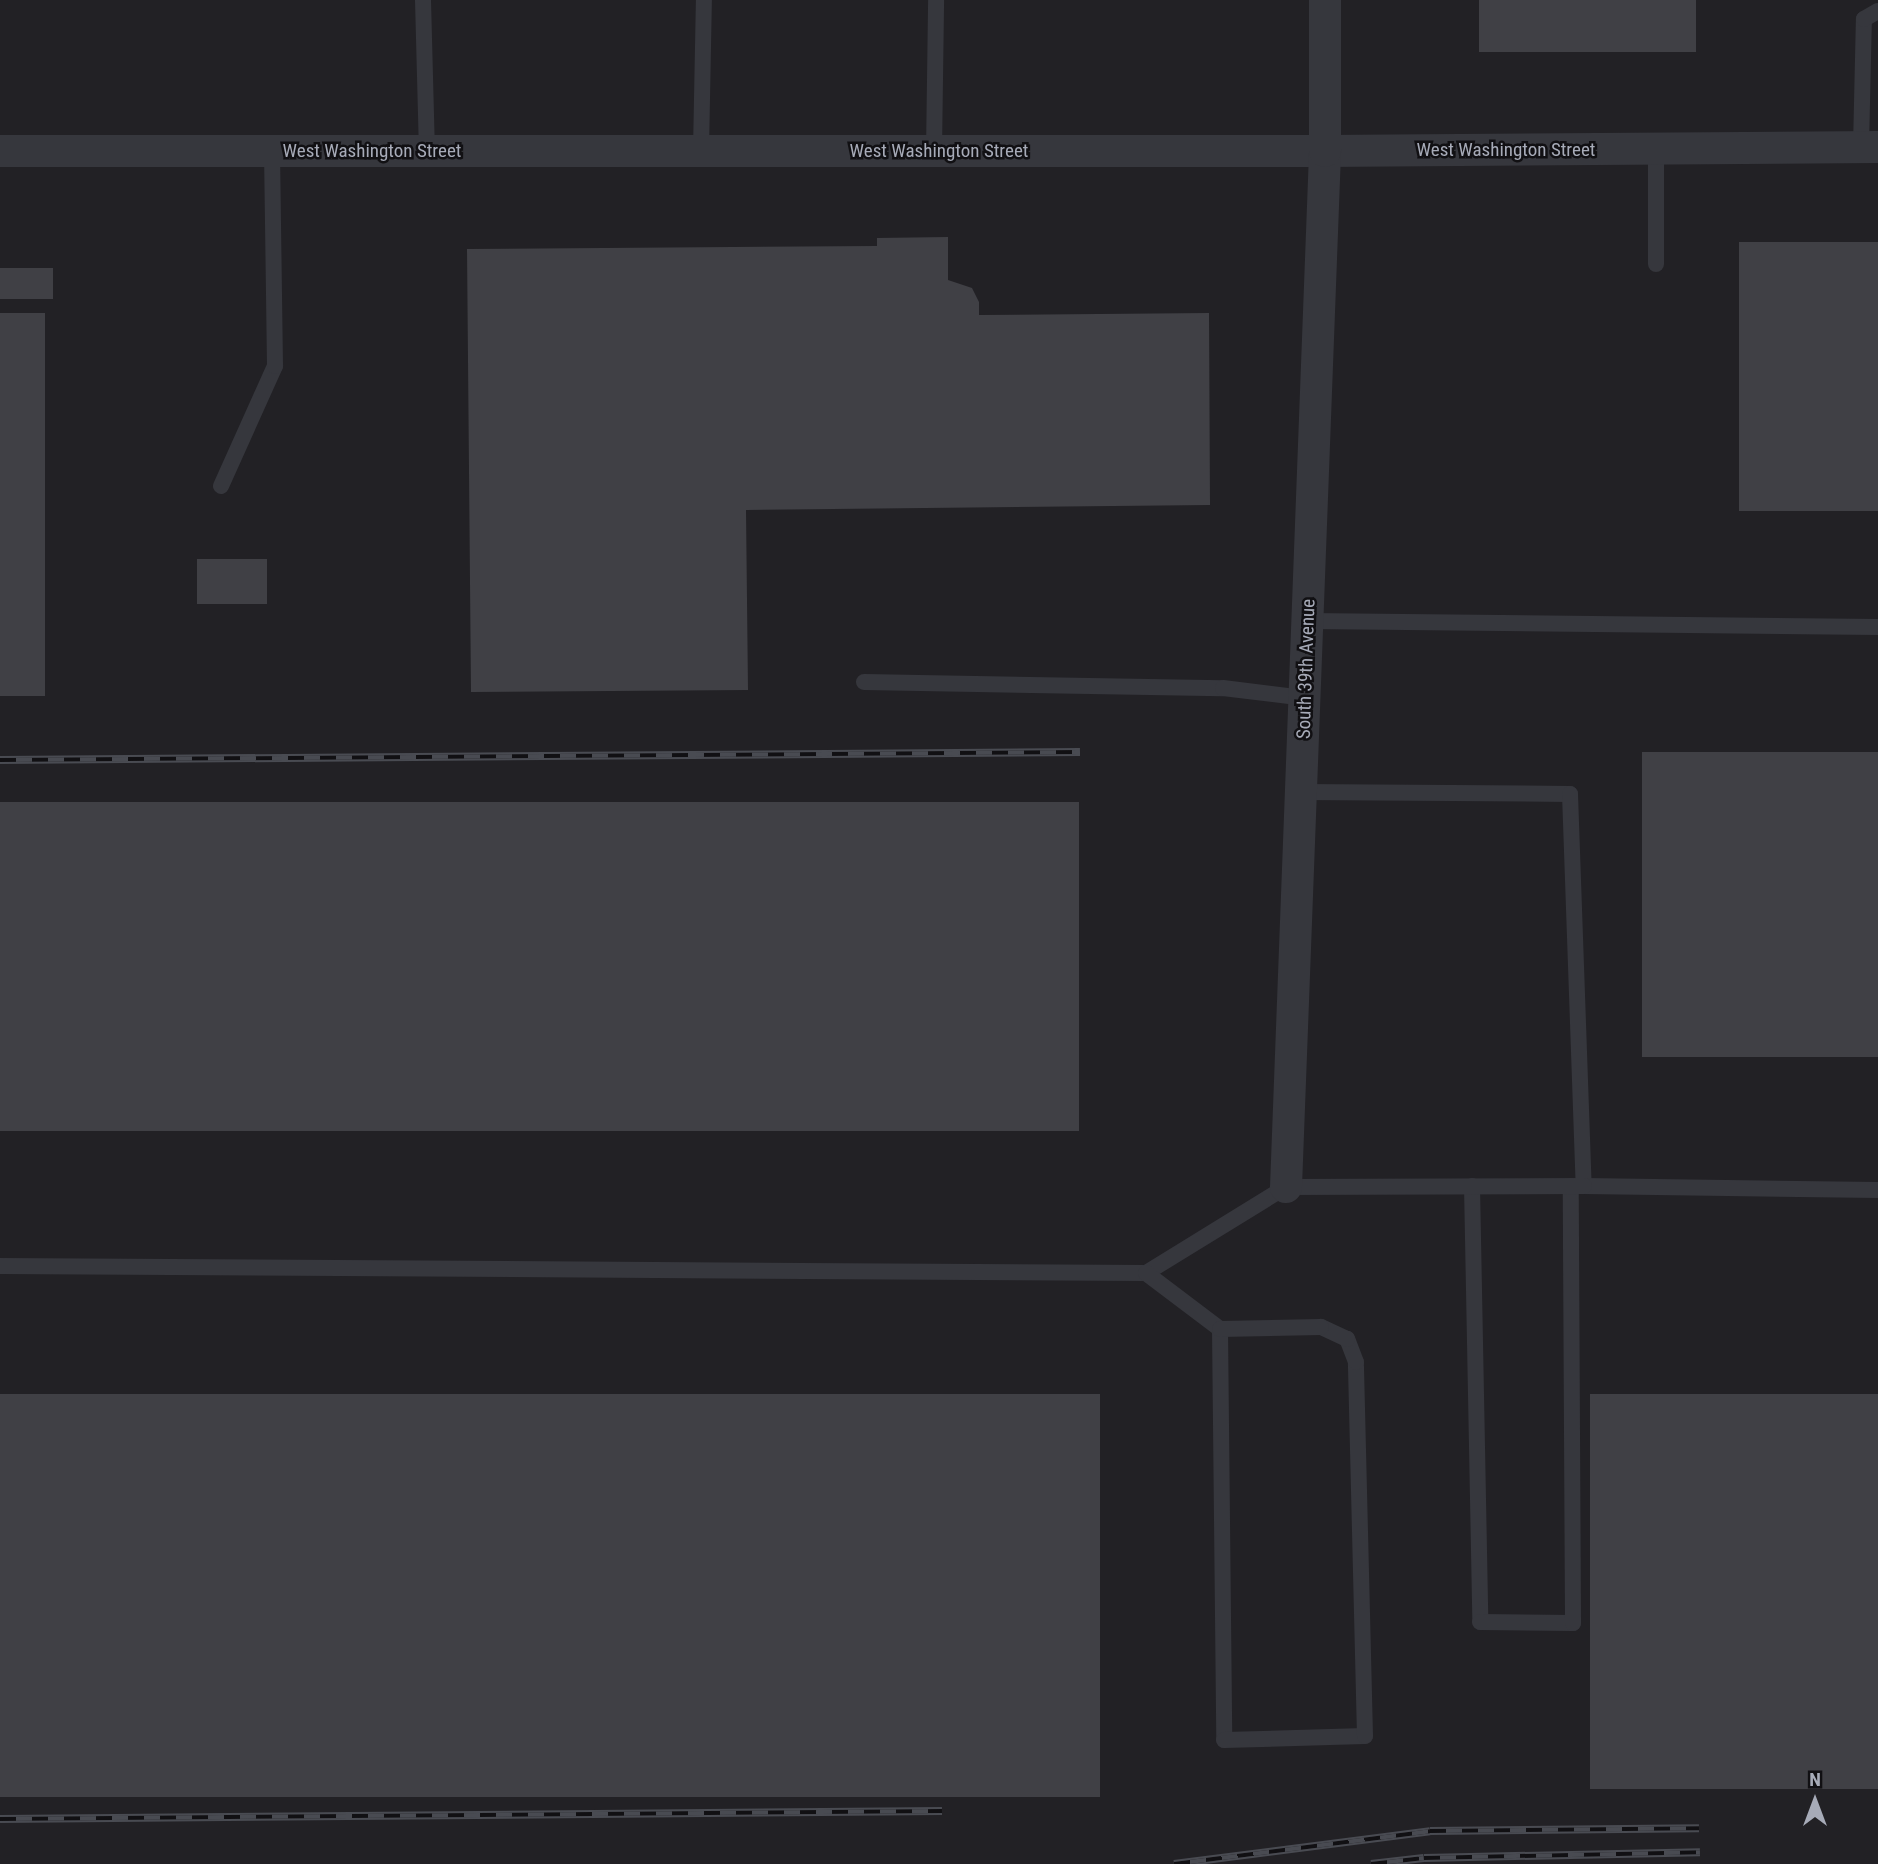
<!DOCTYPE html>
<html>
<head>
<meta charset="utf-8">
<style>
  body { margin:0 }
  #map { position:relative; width:1878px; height:1864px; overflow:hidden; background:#161518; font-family:"Roboto Condensed",sans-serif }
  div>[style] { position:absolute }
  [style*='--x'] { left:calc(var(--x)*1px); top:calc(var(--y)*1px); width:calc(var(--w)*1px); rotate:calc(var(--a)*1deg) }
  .built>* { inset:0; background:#222125; transform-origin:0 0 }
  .building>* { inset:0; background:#404045; transform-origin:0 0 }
  .lane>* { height:16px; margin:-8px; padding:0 8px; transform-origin:8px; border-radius:8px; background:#36373d }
  .street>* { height:32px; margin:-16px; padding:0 16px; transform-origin:16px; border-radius:16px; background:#36373d }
  .rail>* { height:8px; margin-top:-4px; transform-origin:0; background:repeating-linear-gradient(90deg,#111013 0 16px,#494b52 0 32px); box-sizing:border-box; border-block:2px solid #494b52 }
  span { translate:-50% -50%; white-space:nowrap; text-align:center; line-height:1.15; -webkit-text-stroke:5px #111013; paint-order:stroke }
  .street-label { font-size:19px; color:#a7abb8 }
  .north { position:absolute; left:1780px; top:1766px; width:70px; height:70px; -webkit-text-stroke:5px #111013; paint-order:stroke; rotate:0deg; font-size:19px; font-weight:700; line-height:28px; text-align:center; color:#a7abb8 }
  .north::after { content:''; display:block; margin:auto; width:24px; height:32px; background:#a7abb8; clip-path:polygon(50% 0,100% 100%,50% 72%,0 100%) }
</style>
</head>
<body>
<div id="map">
  <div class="built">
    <div style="left:0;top:0;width:1878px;height:1864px"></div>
  </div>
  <div class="building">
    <div style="left:1479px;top:0;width:217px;height:52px"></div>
    <div style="clip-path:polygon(948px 237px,948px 280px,972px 288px,979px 302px,979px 315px,1209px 313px,1210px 505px,746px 510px,748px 690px,471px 692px,467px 249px,877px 246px,877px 238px)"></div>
    <div style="left:1878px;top:242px;width:269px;height:139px;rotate:90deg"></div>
    <div style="left:0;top:268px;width:53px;height:31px"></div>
    <div style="left:0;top:313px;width:45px;height:383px"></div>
    <div style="left:197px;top:559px;width:70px;height:45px"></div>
    <div style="left:1642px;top:752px;width:236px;height:305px"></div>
    <div style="left:1079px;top:802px;width:329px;height:1079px;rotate:90deg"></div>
    <div style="left:1100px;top:1394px;width:403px;height:1100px;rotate:90deg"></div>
    <div style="left:1878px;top:1394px;width:395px;height:288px;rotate:90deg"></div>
  </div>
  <div class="lane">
    <div style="--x:423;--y:0;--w:151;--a:88.5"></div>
    <div style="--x:1861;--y:147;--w:128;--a:-88.7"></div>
    <div style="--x:1864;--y:19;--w:16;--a:-30"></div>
    <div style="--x:1656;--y:149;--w:115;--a:90"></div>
    <div style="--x:701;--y:151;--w:151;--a:-88.9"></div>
    <div style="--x:934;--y:151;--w:151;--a:-89.2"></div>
    <div style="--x:221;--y:486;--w:132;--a:-65.8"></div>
    <div style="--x:275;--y:366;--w:215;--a:-90.8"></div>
    <div style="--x:1308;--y:621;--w:570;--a:0.6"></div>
    <div style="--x:864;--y:682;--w:359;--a:1"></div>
    <div style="--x:1223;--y:688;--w:83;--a:7"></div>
    <div style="--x:1301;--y:792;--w:269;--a:0.4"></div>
    <div style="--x:1570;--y:794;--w:392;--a:88"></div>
    <div style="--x:1584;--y:1186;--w:294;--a:0.8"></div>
    <div style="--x:1472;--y:1186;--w:436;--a:88.9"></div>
    <div style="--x:1480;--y:1622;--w:93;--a:0.6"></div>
    <div style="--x:1573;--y:1623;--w:437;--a:-90.3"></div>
    <div style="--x:0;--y:1266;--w:1146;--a:0.35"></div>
    <div style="--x:1146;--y:1273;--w:164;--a:-31.6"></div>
    <div style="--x:1286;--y:1187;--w:298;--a:-0.2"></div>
    <div style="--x:1146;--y:1273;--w:93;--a:37.1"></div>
    <div style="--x:1220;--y:1329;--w:411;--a:89.4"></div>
    <div style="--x:1224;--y:1740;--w:141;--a:-1.6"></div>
    <div style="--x:1365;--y:1736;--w:374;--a:-91.4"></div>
    <div style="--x:1356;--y:1362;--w:25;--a:-111"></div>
    <div style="--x:1347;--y:1339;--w:29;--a:-155"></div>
    <div style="--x:1321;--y:1327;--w:101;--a:178.9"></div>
  </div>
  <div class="street">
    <div style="--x:0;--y:151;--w:1325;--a:0"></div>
    <div style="--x:1325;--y:151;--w:553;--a:-0.41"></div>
    <div style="--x:1286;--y:1187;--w:1037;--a:-87.84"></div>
    <div style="--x:1325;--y:151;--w:151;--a:-90"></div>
  </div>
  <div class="rail">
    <div style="--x:0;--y:760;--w:1080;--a:-0.42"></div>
    <div style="--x:0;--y:1819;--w:942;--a:-0.49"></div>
    <div style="--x:1174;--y:1864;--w:258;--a:-7.3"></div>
    <div style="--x:1430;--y:1831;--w:269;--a:-0.6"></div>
    <div style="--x:1371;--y:1864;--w:53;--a:-6.5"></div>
    <div style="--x:1424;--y:1858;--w:276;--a:-1.2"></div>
  </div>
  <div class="street-label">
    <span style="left:1506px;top:150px">West Washington Street</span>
    <span style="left:372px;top:151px">West Washington Street</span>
    <span style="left:939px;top:151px">West Washington Street</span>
    <span style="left:1306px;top:669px;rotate:-88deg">South 39th Avenue</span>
  </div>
  <div class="north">N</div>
</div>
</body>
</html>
